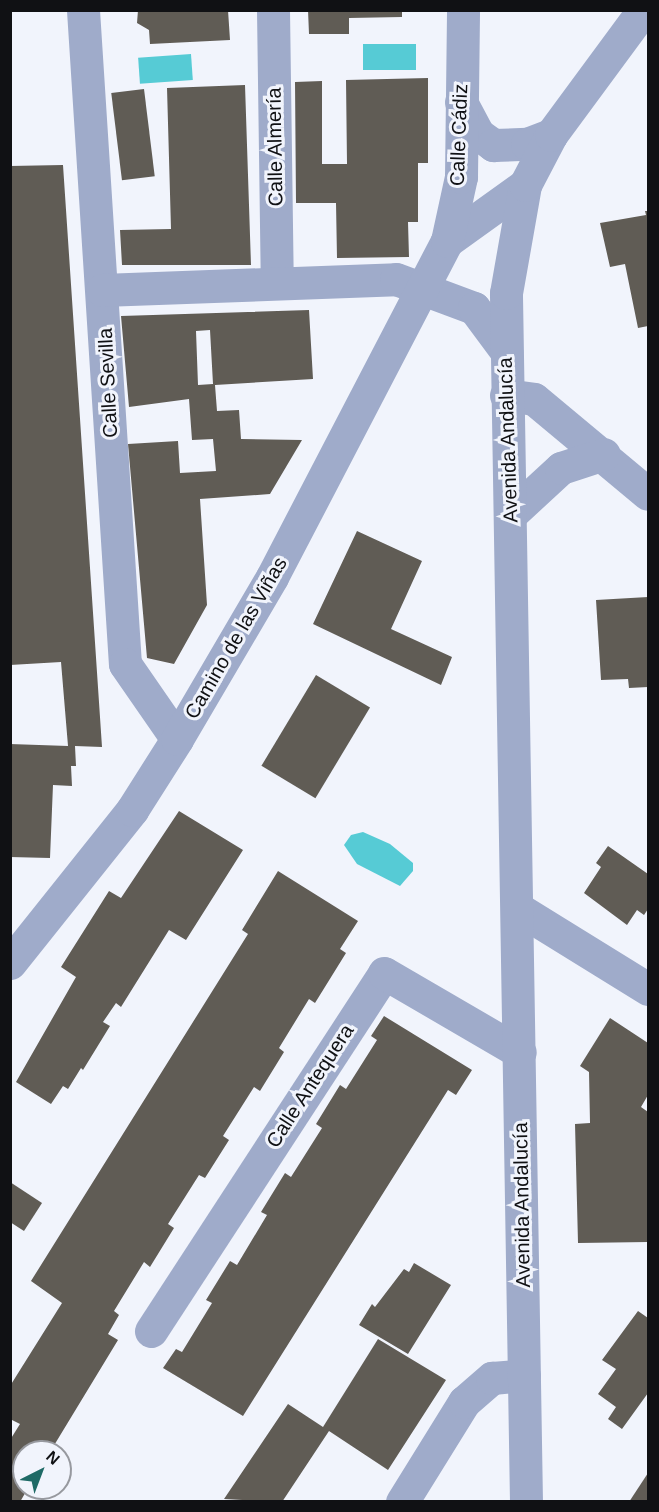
<!DOCTYPE html>
<html>
<head>
<meta charset="utf-8">
<style>
  body { margin:0 }
  #map { position:relative; width:659px; height:1512px; overflow:hidden; background:#f1f4fc; font-family:Arial,sans-serif }
  div>[style] { position:absolute }
  [style*='--x'] { left:calc(var(--x)*1px); top:calc(var(--y)*1px); width:calc(var(--w)*1px); rotate:calc(var(--a)*1deg) }
  .water>* { inset:0; background:#56cbd5; transform-origin:0 0 }
  .building>* { inset:0; background:#605c55; transform-origin:0 0 }
  .minor>* { height:33px; margin:-16.5px; padding:0 16.5px; transform-origin:16.5px; border-radius:16.5px; background:#9fabca }
  span { translate:-50% -50%; white-space:nowrap; text-align:center; line-height:1.15; -webkit-text-stroke:6px #f1f4fc; paint-order:stroke }
  .street-label { font-size:20px; color:#101114 }
  .frame { position:absolute; inset:0; border:12px solid #101114; pointer-events:none }
  .north { position:absolute; left:12px; top:1440px; width:60px; height:60px; box-sizing:border-box; background:#f1f4fc; border:2px solid #97999f; border-radius:50%; rotate:42deg; font-size:16px; font-weight:700; line-height:24px; text-align:center; color:#101114 }
  .north::after { content:''; display:block; margin:auto; width:21px; height:27px; background:#1f6a66; clip-path:polygon(50% 0,100% 100%,50% 72%,0 100%) }
</style>
</head>
<body>
<div id="map">
  <div class="water">
    <div style="left:416px;top:44px;width:26px;height:53px;rotate:90deg"></div>
    <div style="left:191px;top:54px;width:26px;height:53px;rotate:86deg"></div>
    <div style="clip-path:polygon(363px 832px,390px 844px,413px 863px,413px 871px,400px 886px,357px 864px,344px 845px,351px 835px)"></div>
  </div>
  <div class="building">
    <div style="clip-path:polygon(138px 10px,228px 10px,230px 40px,150px 44px,149px 30px,137px 23px)"></div>
    <div style="clip-path:polygon(308px 10px,402px 10px,402px 17px,349px 18px,349px 34px,309px 34px)"></div>
    <div style="clip-path:polygon(428px 78px,428px 163px,418px 163px,418px 222px,408px 222px,409px 257px,337px 258px,336px 203px,296px 203px,295px 82px,322px 81px,322px 164px,347px 164px,346px 80px)"></div>
    <div style="clip-path:polygon(245px 85px,251px 265px,122px 265px,120px 230px,171px 229px,167px 88px)"></div>
    <div style="left:144px;top:89px;width:88px;height:33px;rotate:83deg"></div>
    <div style="clip-path:polygon(63px 165px,102px 747px,75px 746px,76px 766px,71px 766px,72px 786px,53px 785px,50px 858px,10px 857px,10px 744px,68px 746px,61px 662px,10px 665px,10px 166px)"></div>
    <div style="clip-path:polygon(645px 211px,648px 211px,648px 326px,638px 328px,625px 264px,610px 267px,600px 223px,646px 215px)"></div>
    <div style="clip-path:polygon(evenodd,309px 310px,313px 379px,215px 385px,217px 411px,239px 410px,241px 439px,302px 440px,270px 494px,200px 499px,207px 605px,174px 664px,147px 658px,128px 444px,178px 441px,180px 473px,216px 471px,213px 439px,192px 440px,189px 399px,129px 407px,121px 316px,309px 310px,210px 330px,213px 384px,198px 385px,196px 331px,210px 330px)"></div>
    <div style="clip-path:polygon(357px 531px,422px 561px,391px 629px,452px 657px,441px 685px,313px 624px)"></div>
    <div style="clip-path:polygon(648px 597px,648px 687px,629px 688px,628px 679px,601px 680px,596px 600px)"></div>
    <div style="left:316px;top:675px;width:63px;height:106px;rotate:31deg"></div>
    <div style="clip-path:polygon(179px 811px,243px 850px,186px 940px,169px 930px,121px 1007px,116px 1003px,103px 1022px,110px 1026px,83px 1070px,81px 1068px,68px 1089px,63px 1086px,51px 1104px,16px 1082px,76px 977px,61px 967px,109px 891px,121px 898px)"></div>
    <div style="clip-path:polygon(608px 846px,648px 874px,648px 909px,644px 915px,637px 910px,627px 925px,584px 893px,601px 867px,596px 863px)"></div>
    <div style="clip-path:polygon(278px 871px,358px 921px,340px 949px,346px 953px,315px 1003px,309px 999px,279px 1048px,284px 1052px,260px 1091px,254px 1087px,223px 1136px,229px 1140px,205px 1178px,199px 1175px,168px 1224px,174px 1228px,150px 1267px,144px 1262px,114px 1311px,119px 1315px,108px 1334px,118px 1340px,50px 1452px,24px 1452px,24px 1488px,28px 1488px,20px 1502px,10px 1502px,10px 1440px,20px 1424px,10px 1419px,10px 1386px,62px 1303px,31px 1281px,248px 934px,242px 930px)"></div>
    <div style="clip-path:polygon(384px 1016px,472px 1070px,456px 1095px,448px 1090px,243px 1416px,163px 1368px,176px 1349px,182px 1352px,212px 1303px,206px 1300px,230px 1261px,237px 1265px,267px 1215px,261px 1212px,285px 1173px,291px 1177px,322px 1128px,316px 1124px,340px 1085px,346px 1089px,377px 1040px,371px 1036px)"></div>
    <div style="clip-path:polygon(610px 1018px,648px 1043px,648px 1095px,641px 1107px,648px 1112px,648px 1242px,578px 1243px,575px 1124px,590px 1123px,589px 1072px,580px 1066px)"></div>
    <div style="clip-path:polygon(10px 1182px,42px 1203px,24px 1231px,10px 1222px)"></div>
    <div style="clip-path:polygon(414px 1263px,451px 1285px,408px 1354px,359px 1325px,372px 1304px,375px 1307px,404px 1269px,409px 1272px)"></div>
    <div style="clip-path:polygon(638px 1311px,648px 1318px,648px 1393px,622px 1429px,608px 1419px,616px 1407px,598px 1394px,616px 1369px,602px 1360px)"></div>
    <div style="clip-path:polygon(378px 1339px,446px 1380px,388px 1470px,329px 1431px,282px 1502px,224px 1499px,288px 1404px,323px 1427px)"></div>
    <div style="clip-path:polygon(648px 1473px,648px 1502px,629px 1502px)"></div>
  </div>
  <div class="minor">
    <div style="--x:83;--y:10;--w:655;--a:86.33"></div>
    <div style="--x:125;--y:664;--w:91;--a:55.3"></div>
    <div style="--x:273;--y:10;--w:273;--a:89.2"></div>
    <div style="--x:461;--y:102;--w:36;--a:62"></div>
    <div style="--x:478;--y:134;--w:19;--a:36"></div>
    <div style="--x:493;--y:145;--w:34;--a:-2"></div>
    <div style="--x:527;--y:144;--w:26;--a:-21"></div>
    <div style="--x:447;--y:241;--w:96;--a:-35.7"></div>
    <div style="--x:102;--y:290;--w:294;--a:-2.1"></div>
    <div style="--x:396;--y:279;--w:83;--a:20.4"></div>
    <div style="--x:474;--y:308;--w:54;--a:53.3"></div>
    <div style="--x:506;--y:395;--w:28;--a:8"></div>
    <div style="--x:534;--y:399;--w:148;--a:39.8"></div>
    <div style="--x:511;--y:514;--w:68;--a:-42.6"></div>
    <div style="--x:561;--y:468;--w:45;--a:-18"></div>
    <div style="--x:517;--y:908;--w:154;--a:31.7"></div>
    <div style="--x:10;--y:963;--w:196;--a:-51.4"></div>
    <div style="--x:132;--y:810;--w:84;--a:-57.6"></div>
    <div style="--x:177;--y:739;--w:188;--a:-59.6"></div>
    <div style="--x:272;--y:577;--w:379;--a:-62.5"></div>
    <div style="--x:447;--y:241;--w:66;--a:-77.7"></div>
    <div style="--x:461;--y:177;--w:167;--a:-89.3"></div>
    <div style="--x:151;--y:1331;--w:427;--a:-56.9"></div>
    <div style="--x:384;--y:973;--w:157;--a:30.2"></div>
    <div style="--x:402;--y:1502;--w:118;--a:-58.2"></div>
    <div style="--x:464;--y:1402;--w:37;--a:-41"></div>
    <div style="--x:492;--y:1378;--w:32;--a:-5"></div>
    <div style="--x:526;--y:1502;--w:1209;--a:-90.95"></div>
    <div style="--x:506;--y:293;--w:110;--a:-80"></div>
    <div style="--x:525;--y:185;--w:56;--a:-62.5"></div>
    <div style="--x:551;--y:135;--w:155;--a:-53.6"></div>
  </div>
  <div class="street-label">
    <span style="left:459px;top:135px;rotate:-88deg">Calle Cádiz</span>
    <span style="left:275px;top:147px;rotate:-91deg">Calle Almería</span>
    <span style="left:108px;top:383px;rotate:-93deg">Calle Sevilla</span>
    <span style="left:508px;top:440px;rotate:-92deg">Avenida Andalucía</span>
    <span style="left:236px;top:638px;rotate:-60deg">Camino de las Viñas</span>
    <span style="left:310px;top:1086px;rotate:-57deg">Calle Antequera</span>
    <span style="left:522px;top:1205px;rotate:-91deg">Avenida Andalucía</span>
  </div>
  <div class="frame"></div>
  <div class="north">N</div>
</div>
</body>
</html>
